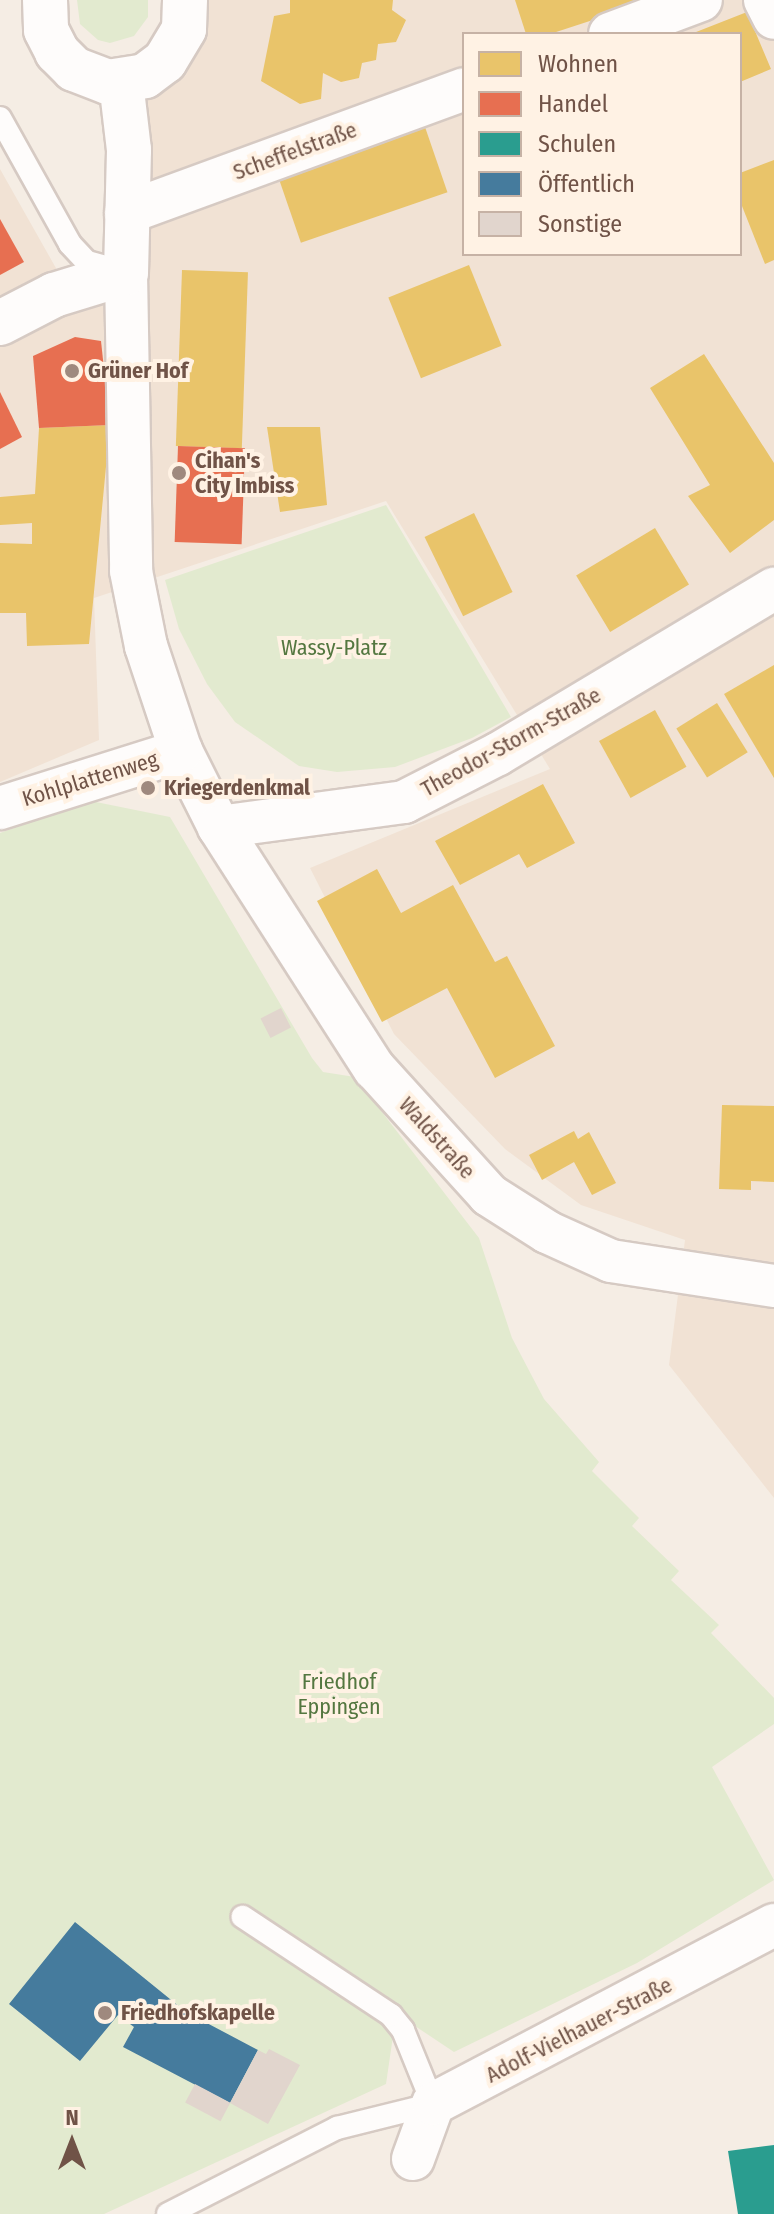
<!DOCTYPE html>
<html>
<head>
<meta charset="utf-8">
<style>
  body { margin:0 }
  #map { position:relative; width:774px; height:2214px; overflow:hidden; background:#f5ede4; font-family:"Fira Sans Condensed",sans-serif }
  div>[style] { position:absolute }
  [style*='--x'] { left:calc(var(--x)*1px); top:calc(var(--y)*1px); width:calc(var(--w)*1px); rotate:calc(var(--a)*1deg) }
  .residential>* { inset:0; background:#f1e2d4 }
  .green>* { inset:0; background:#e2eacf }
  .homes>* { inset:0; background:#e9c46a; transform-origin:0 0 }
  .shops>* { inset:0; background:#e76f51; transform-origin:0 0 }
  .schools>* { inset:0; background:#2a9d8f }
  .public>* { inset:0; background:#457b9d }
  .building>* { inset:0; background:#e1d5cd; transform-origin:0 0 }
  .roads { filter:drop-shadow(2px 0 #d6cac3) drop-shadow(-2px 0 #d6cac3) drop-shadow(0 2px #d6cac3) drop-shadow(0 -2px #d6cac3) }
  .service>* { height:22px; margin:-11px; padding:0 11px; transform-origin:11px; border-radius:11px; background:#fefcfb }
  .minor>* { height:42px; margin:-21px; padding:0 21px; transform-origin:21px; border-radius:21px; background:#fefcfb }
  .tertiary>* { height:44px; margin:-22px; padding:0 22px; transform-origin:22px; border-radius:22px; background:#fefcfb }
  .dots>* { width:22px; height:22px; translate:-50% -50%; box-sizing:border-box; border:4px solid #fff2e4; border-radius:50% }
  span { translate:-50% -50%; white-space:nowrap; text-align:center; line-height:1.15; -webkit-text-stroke:8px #fff2e4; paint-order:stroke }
  .street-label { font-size:22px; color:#705347 }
  .poi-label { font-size:22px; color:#705347; font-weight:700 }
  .left { translate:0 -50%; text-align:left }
  .park-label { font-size:22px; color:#547740 }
  .legend { position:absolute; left:462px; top:32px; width:280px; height:224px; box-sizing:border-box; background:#fff2e4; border:2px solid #c6b2a5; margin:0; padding:10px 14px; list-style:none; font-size:24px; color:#705347 }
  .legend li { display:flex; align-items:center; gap:16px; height:40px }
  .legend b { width:40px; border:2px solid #c6b2a5 }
  .north { position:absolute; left:32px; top:2102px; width:80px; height:80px; -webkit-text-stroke:6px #fff2e4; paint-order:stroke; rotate:0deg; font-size:22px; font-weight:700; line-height:32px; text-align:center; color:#705347 }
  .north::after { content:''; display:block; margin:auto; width:28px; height:36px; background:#705347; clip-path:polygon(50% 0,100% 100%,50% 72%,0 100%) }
</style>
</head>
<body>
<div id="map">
  <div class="residential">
    <div style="clip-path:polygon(evenodd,204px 0,774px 0,774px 1498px,669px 1365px,685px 1240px,581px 1205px,505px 1149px,394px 1034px,310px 868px,550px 769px,386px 501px,94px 598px,99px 740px,0 782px,0 169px,61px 277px,149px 255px,138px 91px,186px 75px,204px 0,464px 34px,740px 34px,740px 254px,464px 254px,464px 34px)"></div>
  </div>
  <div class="green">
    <div style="clip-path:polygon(77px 0,148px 0,148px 17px,134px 36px,110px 43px,98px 40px,80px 24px)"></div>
    <div style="clip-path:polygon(386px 505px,511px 717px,472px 738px,395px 767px,337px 772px,299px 766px,235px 722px,207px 684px,179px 629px,165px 580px)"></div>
    <div style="clip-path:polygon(91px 801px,170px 817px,312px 1058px,323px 1072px,355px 1077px,479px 1238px,512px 1338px,544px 1399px,599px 1462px,592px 1471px,639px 1518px,632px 1526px,679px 1571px,671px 1580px,719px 1625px,711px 1633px,774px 1698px,774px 1724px,712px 1767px,774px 1880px,637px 1963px,454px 2052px,412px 2024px,393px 2036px,386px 2084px,104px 2214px,0 2214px,0 833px)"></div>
  </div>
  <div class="homes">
    <div style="clip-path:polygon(290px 0,393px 0,392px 10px,406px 20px,396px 42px,378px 44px,376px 60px,362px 63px,359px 78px,341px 82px,323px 73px,321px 99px,300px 104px,261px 81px,274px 16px,290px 13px)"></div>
    <div style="clip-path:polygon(515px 0,651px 0,651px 1px,550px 34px,526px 34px)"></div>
    <div style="clip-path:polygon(747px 12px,771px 69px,740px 82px,740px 34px,691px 34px)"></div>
    <div style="left:425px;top:127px;width:69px;height:155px;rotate:71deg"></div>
    <div style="clip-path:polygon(774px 160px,774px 260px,765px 264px,740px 201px,740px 173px)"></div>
    <div style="left:469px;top:265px;width:87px;height:87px;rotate:68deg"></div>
    <div style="left:182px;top:270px;width:66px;height:176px;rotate:2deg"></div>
    <div style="clip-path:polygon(704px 354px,774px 463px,774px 520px,730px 553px,688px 496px,710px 485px,650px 388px)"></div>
    <div style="clip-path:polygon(110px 425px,89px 644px,27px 646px,26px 613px,0 613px,0 543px,32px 544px,32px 523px,0 525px,0 497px,35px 494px,39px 428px)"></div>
    <div style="clip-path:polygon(267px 427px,320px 427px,327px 505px,280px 512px)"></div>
    <div style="left:474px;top:513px;width:88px;height:55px;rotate:64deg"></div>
    <div style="left:655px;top:528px;width:66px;height:92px;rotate:59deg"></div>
    <div style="clip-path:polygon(774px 665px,774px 778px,724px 694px)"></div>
    <div style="left:717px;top:703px;width:58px;height:48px;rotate:58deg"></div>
    <div style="left:655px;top:710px;width:65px;height:64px;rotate:61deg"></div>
    <div style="clip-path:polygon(543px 784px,575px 843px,527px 868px,519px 854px,460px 885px,435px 841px)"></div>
    <div style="clip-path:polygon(377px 869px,401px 913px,453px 885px,495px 962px,507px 956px,555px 1046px,495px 1078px,447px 988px,382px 1022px,317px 901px)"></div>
    <div style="clip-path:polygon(722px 1105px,774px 1106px,774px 1182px,751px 1181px,751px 1190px,719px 1189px)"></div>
    <div style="clip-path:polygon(574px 1131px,578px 1139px,589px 1132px,616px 1183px,592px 1195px,574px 1162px,542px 1180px,529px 1155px)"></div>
  </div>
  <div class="shops">
    <div style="clip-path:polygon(0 219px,24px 262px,0 275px)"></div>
    <div style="clip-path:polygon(75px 337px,101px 341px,110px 425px,39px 428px,33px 356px)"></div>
    <div style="clip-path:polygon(0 392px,22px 437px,0 449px)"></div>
    <div style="left:178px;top:446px;width:67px;height:96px;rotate:2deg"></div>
  </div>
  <div class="schools">
    <div style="clip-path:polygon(774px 2145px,774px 2214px,738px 2214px,728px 2151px)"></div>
  </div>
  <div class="public">
    <div style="clip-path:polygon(75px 1922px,186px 2012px,258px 2050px,230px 2103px,123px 2047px,134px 2027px,118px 2015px,80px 2061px,9px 2004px)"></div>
  </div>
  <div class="building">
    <div style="left:281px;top:1008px;width:22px;height:23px;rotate:63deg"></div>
    <div style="clip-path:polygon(269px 2049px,300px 2065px,268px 2124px,230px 2103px,258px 2050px,266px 2054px)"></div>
    <div style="left:195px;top:2084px;width:40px;height:21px;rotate:28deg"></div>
  </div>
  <div class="roads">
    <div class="service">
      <div style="--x:0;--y:118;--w:144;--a:60.9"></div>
      <div style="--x:70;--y:244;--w:25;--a:47"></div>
      <div style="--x:87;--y:262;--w:30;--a:15"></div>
      <div style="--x:168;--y:2214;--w:190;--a:-27"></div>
      <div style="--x:337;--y:2128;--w:99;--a:-14"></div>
      <div style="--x:433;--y:2104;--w:80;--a:-112.1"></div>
      <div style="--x:403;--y:2030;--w:19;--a:-129"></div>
      <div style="--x:391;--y:2015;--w:178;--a:-146.5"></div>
    </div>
    <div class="minor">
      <div style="--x:765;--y:0;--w:20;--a:63"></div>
      <div style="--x:610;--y:34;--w:97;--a:-20.5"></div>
      <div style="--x:126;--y:213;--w:360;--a:-20.1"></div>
      <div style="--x:126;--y:273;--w:298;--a:89"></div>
      <div style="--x:131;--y:571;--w:76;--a:78.7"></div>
      <div style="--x:146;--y:646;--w:111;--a:71.6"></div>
      <div style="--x:181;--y:751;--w:85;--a:63.4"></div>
      <div style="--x:219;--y:827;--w:287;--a:57.3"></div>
      <div style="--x:374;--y:1068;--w:171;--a:47.8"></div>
      <div style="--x:489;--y:1195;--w:69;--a:32.5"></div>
      <div style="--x:547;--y:1232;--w:70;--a:24.4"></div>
      <div style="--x:611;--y:1261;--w:165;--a:8.7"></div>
      <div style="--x:0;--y:808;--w:190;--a:-17.5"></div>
      <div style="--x:219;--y:827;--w:187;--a:-7.7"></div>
      <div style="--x:404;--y:802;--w:106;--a:-27.1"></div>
      <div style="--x:498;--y:754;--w:322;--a:-30.9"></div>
      <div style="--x:413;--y:2159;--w:59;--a:-70"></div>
      <div style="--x:433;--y:2104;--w:385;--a:-27.7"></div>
    </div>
    <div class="tertiary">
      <div style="--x:45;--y:0;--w:30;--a:88"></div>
      <div style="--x:46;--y:30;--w:25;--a:63"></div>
      <div style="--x:57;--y:52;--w:24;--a:45"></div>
      <div style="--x:74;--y:69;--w:36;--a:21"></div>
      <div style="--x:108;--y:82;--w:37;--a:-9"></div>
      <div style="--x:145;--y:76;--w:25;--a:-37"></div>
      <div style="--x:165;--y:61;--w:37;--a:-59"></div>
      <div style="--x:184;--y:29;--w:29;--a:-88"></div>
      <div style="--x:0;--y:323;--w:61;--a:-27.4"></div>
      <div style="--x:54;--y:295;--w:75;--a:-17"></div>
      <div style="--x:126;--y:273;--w:123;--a:-88.6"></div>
      <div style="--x:129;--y:150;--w:68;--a:-96.7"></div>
    </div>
  </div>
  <div class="dots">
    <div style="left:72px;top:371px;background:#9f897e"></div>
    <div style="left:179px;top:473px;background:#9f897e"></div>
    <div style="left:148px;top:788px;background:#9f897e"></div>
    <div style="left:105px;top:2013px;background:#9f897e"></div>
  </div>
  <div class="street-label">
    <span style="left:295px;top:151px;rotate:-20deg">Scheffelstraße</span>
    <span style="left:511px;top:742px;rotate:-29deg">Theodor-Storm-Straße</span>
    <span style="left:90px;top:779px;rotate:-17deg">Kohlplattenweg</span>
    <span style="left:437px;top:1138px;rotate:48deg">Waldstraße</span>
    <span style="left:579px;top:2030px;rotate:-27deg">Adolf-Vielhauer-Straße</span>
  </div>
  <div class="poi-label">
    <span class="left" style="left:88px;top:371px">Grüner Hof</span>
    <span class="left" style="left:195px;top:473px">Cihan's<br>City Imbiss</span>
    <span class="left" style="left:164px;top:788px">Kriegerdenkmal</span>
    <span class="left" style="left:121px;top:2013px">Friedhofskapelle</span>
  </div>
  <div class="park-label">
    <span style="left:334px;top:648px">Wassy-Platz</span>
    <span style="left:339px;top:1694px">Friedhof<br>Eppingen</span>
  </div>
  <ul class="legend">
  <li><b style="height:22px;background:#e9c46a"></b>Wohnen</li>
  <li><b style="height:22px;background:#e76f51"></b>Handel</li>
  <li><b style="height:22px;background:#2a9d8f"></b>Schulen</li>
  <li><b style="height:22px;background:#457b9d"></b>Öffentlich</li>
  <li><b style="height:22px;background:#e1d5cd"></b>Sonstige</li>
  </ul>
  <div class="north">N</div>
</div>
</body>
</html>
